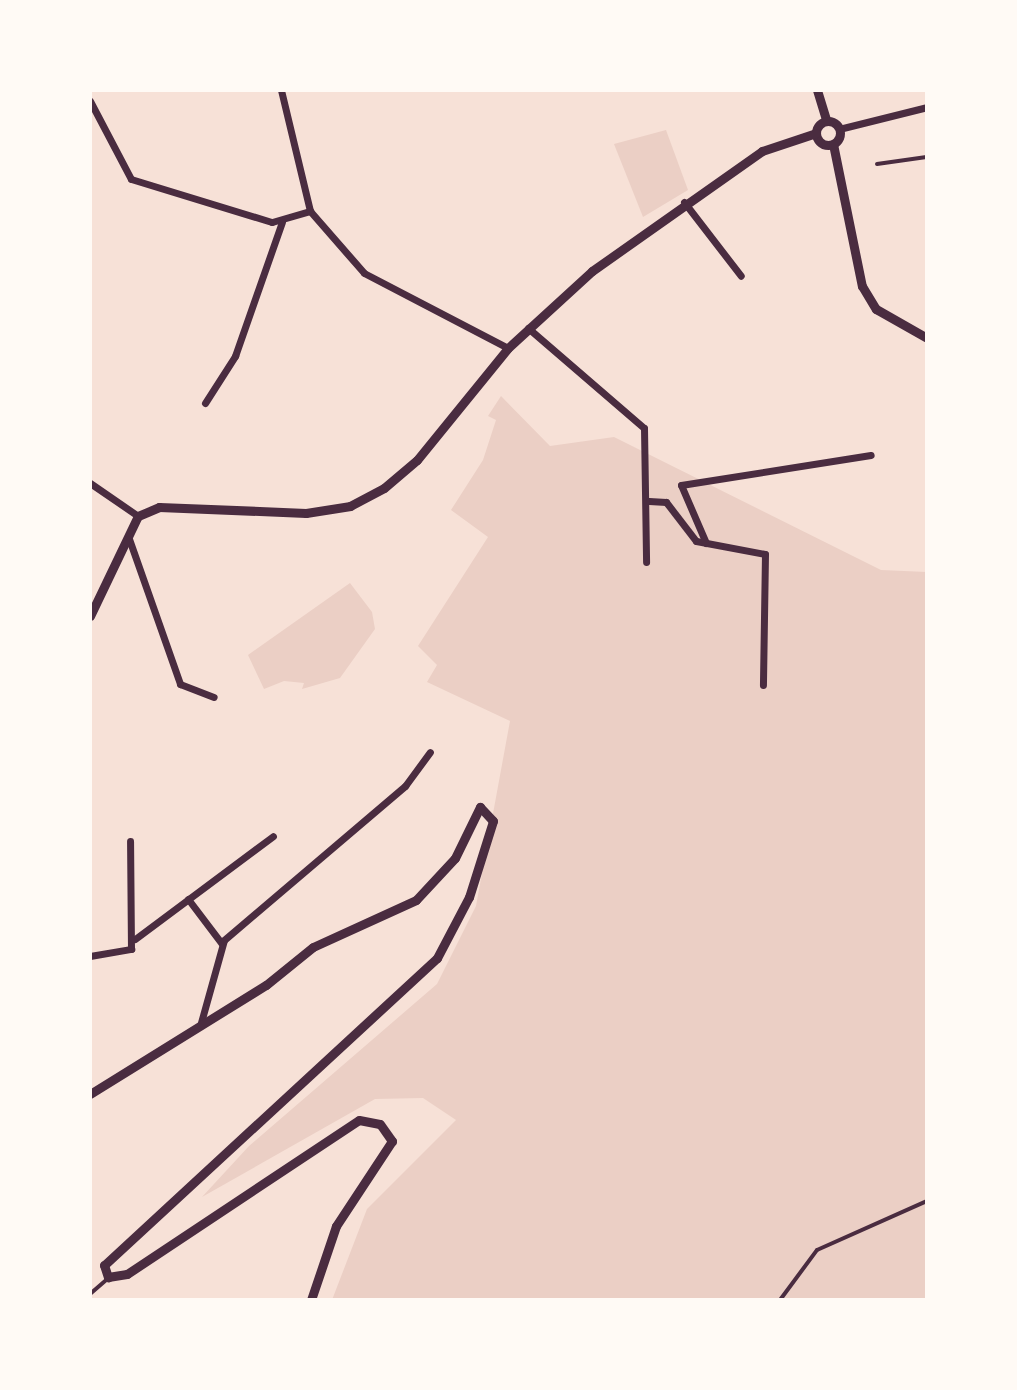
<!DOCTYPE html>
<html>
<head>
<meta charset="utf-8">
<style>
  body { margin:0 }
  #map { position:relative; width:1017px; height:1390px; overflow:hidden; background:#f7e1d7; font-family:"Golos Text",sans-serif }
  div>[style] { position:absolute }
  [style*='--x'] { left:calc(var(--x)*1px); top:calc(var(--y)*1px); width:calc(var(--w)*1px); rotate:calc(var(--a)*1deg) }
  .green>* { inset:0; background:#ebcfc5 }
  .service>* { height:4px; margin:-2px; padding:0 2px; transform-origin:2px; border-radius:2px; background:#4a2c40 }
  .minor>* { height:7px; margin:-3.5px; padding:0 3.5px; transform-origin:3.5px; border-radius:3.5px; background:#4a2c40 }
  .tertiary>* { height:9px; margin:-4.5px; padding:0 4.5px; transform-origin:4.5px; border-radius:4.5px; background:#4a2c40 }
  .tertiary>.ring { margin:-4.5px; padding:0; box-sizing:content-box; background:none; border:9px solid #4a2c40; border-radius:50% }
  span { translate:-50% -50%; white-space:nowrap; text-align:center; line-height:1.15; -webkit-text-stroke:8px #fffaf5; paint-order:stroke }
  .frame { position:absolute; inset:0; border:92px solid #fffaf5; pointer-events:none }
</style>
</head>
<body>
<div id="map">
  <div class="green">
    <div style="clip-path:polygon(666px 130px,688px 190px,643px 217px,614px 144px)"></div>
    <div style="clip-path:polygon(501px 396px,550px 446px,614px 437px,881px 570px,927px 572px,927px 1300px,332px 1300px,367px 1209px,456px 1120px,423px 1098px,375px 1099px,202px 1197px,249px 1146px,437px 984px,476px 906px,510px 721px,427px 682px,437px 665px,418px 646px,488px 537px,451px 510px,483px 460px,496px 420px,488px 416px)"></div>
    <div style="clip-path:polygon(350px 583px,372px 612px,375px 629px,340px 678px,302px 689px,304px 683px,284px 681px,264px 689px,248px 655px)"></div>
  </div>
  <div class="service">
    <div style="--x:877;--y:164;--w:50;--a:-8"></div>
    <div style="--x:90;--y:1294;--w:23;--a:-41"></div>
    <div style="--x:780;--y:1300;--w:62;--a:-53.5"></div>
    <div style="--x:817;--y:1250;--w:120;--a:-24"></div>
  </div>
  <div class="minor">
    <div style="--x:281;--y:90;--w:124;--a:76.5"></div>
    <div style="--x:310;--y:211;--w:82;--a:48.9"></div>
    <div style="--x:364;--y:273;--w:162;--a:27.5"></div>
    <div style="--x:90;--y:101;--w:88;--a:62.3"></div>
    <div style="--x:131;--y:179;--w:147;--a:17"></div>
    <div style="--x:272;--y:222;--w:40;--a:-16"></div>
    <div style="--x:839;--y:129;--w:91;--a:-14"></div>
    <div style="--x:684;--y:202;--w:93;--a:52.4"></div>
    <div style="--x:528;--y:328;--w:153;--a:40.8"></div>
    <div style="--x:644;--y:428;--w:134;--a:89.1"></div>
    <div style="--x:205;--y:403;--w:56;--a:-57.4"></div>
    <div style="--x:235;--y:356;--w:142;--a:-70.7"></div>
    <div style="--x:90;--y:483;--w:58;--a:34.5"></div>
    <div style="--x:649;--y:501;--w:17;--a:3"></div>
    <div style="--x:666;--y:502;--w:49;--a:52.4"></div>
    <div style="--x:696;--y:541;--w:70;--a:10.7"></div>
    <div style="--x:765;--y:554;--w:131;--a:90.9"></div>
    <div style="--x:128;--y:536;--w:157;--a:70.6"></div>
    <div style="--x:180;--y:684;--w:36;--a:21"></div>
    <div style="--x:706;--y:543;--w:63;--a:-113.3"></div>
    <div style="--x:681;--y:485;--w:192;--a:-9"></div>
    <div style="--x:188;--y:899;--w:56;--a:52.9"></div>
    <div style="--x:135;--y:939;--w:172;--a:-36.7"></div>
    <div style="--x:90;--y:956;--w:42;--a:-9.7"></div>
    <div style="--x:131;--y:949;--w:108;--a:-90.5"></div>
    <div style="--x:200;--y:1026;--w:89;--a:-74.4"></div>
    <div style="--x:224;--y:940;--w:238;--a:-40.4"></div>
    <div style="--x:405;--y:786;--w:42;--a:-53.7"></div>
  </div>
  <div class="tertiary">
    <div style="--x:817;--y:90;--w:31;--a:73"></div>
    <div class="ring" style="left:816px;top:121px;width:15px;height:15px"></div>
    <div style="--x:833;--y:144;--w:145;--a:78.5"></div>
    <div style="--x:862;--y:286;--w:27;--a:59"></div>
    <div style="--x:876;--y:309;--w:59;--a:29.6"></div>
    <div style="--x:90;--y:616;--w:111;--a:-64.4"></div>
    <div style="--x:138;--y:516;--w:23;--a:-23"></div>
    <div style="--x:159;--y:507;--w:147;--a:2.3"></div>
    <div style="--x:306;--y:513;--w:45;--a:-9"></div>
    <div style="--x:350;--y:506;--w:38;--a:-28"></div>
    <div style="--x:384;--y:488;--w:43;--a:-40.3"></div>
    <div style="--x:417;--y:460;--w:144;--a:-50.9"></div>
    <div style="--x:508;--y:348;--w:114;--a:-42.5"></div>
    <div style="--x:592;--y:271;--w:208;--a:-35.2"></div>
    <div style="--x:762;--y:151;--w:57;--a:-18.4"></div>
    <div style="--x:90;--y:1094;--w:207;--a:-31.8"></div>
    <div style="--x:266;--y:985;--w:60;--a:-39"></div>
    <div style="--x:313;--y:947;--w:113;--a:-24.5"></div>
    <div style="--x:416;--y:900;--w:57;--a:-47.1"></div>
    <div style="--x:455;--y:858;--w:57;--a:-63.9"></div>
    <div style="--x:480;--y:807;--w:19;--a:47"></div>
    <div style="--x:493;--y:821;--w:80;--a:107.5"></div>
    <div style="--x:469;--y:897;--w:69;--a:117.7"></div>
    <div style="--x:437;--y:958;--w:453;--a:137.3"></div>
    <div style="--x:104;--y:1265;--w:13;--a:72"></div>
    <div style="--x:108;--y:1277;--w:19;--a:-9"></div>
    <div style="--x:127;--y:1274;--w:278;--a:-33.6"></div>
    <div style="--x:359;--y:1120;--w:21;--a:11"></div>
    <div style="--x:380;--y:1124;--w:21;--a:55"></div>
    <div style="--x:392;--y:1141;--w:102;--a:123.4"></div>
    <div style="--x:336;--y:1226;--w:78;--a:108.7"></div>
  </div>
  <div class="frame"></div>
</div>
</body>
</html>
